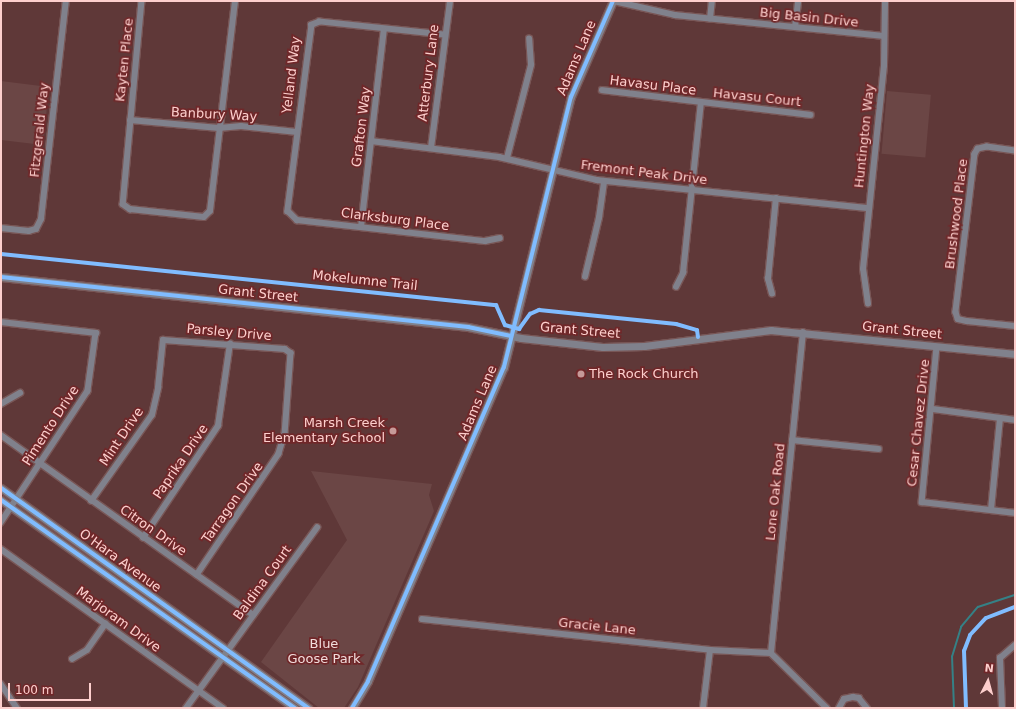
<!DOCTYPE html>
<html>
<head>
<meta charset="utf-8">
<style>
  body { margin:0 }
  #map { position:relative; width:1016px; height:709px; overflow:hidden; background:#5f3838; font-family:"DejaVu Sans",sans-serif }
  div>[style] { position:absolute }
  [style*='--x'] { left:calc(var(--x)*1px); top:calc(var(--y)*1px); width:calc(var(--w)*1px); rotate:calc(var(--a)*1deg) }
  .green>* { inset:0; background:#6b4645; transform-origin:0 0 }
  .stream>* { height:1.5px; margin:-0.75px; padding:0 0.75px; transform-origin:0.75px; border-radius:0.75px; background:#358186 }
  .roads { filter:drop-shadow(1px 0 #785656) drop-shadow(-1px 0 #785656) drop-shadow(0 1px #785656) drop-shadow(0 -1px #785656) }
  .minor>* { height:5.5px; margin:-2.75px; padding:0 2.75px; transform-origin:2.75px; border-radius:2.75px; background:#80818c }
  .tertiary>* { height:7px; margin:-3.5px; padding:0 3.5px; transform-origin:3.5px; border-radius:3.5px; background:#80818c }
  .cycleway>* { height:4px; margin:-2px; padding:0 2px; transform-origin:2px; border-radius:2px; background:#80bcff }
  .dots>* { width:11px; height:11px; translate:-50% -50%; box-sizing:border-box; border:2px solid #702729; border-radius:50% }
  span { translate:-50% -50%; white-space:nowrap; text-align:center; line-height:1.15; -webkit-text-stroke:3.5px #702729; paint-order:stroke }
  .street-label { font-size:13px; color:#fdcfcd }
  .poi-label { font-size:13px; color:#fdcfcd }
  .left { translate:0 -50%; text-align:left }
  .right { translate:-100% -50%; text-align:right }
  .park-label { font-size:13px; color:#f1dddc }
  .frame { position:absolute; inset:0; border:2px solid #fdcfcd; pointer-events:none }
  .north { position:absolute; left:968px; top:661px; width:40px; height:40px; -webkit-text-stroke:3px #702729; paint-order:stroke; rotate:6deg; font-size:11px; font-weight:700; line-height:16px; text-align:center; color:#fdcfcd }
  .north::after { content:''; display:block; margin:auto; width:14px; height:18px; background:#fdcfcd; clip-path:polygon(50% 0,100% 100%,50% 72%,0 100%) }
  .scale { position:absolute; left:8px; top:683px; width:83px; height:18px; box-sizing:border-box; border:2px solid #fdcfcd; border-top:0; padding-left:5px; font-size:12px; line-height:14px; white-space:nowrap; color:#fdcfcd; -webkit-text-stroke:3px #702729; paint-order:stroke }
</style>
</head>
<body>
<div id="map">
  <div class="green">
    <div style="clip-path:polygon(1px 81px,49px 87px,43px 145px,1px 140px)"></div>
    <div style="left:887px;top:91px;width:44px;height:63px;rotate:5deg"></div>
    <div style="clip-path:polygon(311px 471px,432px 484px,429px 495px,434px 511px,358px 687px,344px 708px,319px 708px,261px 662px,347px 540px)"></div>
  </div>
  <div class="stream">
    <div style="--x:954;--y:708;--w:51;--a:-92.2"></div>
    <div style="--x:952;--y:657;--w:31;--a:-73"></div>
    <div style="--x:961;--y:627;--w:26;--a:-50"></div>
    <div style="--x:978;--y:607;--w:39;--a:-18"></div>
  </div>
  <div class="roads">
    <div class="minor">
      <div style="--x:142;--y:1;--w:204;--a:95.3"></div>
      <div style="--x:123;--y:204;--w:9;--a:36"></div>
      <div style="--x:130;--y:209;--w:74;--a:6.2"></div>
      <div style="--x:204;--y:217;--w:8;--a:-45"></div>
      <div style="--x:210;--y:211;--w:211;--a:-83.2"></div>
      <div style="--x:614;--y:1;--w:63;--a:12.9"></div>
      <div style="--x:675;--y:15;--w:210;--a:5.7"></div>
      <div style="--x:710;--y:19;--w:18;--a:-84"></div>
      <div style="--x:795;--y:27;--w:26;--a:-83"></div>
      <div style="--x:444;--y:35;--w:125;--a:-174"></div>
      <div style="--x:320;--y:22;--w:9;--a:159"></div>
      <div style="--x:312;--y:25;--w:188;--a:97.4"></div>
      <div style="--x:288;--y:211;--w:13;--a:45"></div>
      <div style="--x:297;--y:220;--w:189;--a:6.4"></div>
      <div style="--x:485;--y:241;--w:15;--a:-11"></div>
      <div style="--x:602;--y:90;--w:210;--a:6.8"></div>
      <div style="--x:130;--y:120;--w:89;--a:5.1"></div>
      <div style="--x:219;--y:128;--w:22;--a:-5"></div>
      <div style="--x:241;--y:126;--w:56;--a:6.1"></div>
      <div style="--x:371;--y:141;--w:129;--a:7.1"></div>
      <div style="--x:499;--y:157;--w:101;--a:13.2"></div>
      <div style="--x:597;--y:180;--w:273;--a:5.9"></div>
      <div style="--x:431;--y:148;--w:148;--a:-82.6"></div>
      <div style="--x:1015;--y:151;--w:28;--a:-172"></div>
      <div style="--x:987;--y:147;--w:9;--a:167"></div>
      <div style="--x:978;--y:149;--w:6;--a:121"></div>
      <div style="--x:975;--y:154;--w:159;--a:96.9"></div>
      <div style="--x:956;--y:312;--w:7;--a:74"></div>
      <div style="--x:958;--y:319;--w:9;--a:13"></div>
      <div style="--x:967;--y:321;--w:48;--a:5.9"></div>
      <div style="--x:507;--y:158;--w:96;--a:-75.5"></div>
      <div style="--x:531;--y:65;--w:26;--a:-94"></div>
      <div style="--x:361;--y:227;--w:199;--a:-83.4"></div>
      <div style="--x:1;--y:228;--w:28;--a:6"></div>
      <div style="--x:29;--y:231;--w:7;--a:-16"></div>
      <div style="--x:36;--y:229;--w:11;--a:-63"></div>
      <div style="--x:41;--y:219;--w:219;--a:-83.5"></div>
      <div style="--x:585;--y:277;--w:61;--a:-76.7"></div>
      <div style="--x:599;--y:218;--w:37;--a:-82"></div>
      <div style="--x:676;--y:287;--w:16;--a:-63"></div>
      <div style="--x:683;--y:273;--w:171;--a:-84"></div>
      <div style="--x:772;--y:294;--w:16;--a:-105"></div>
      <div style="--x:768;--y:279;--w:81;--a:-84.4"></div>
      <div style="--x:868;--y:304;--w:35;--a:-98"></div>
      <div style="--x:863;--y:269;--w:204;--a:-84.1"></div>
      <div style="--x:884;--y:66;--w:65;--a:-89.1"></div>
      <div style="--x:1;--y:322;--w:96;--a:6.6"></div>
      <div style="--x:96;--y:333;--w:59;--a:97.9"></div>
      <div style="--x:88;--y:391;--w:158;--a:123.4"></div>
      <div style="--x:937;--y:347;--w:156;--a:95.5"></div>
      <div style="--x:922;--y:502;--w:94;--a:6.7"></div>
      <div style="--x:1;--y:404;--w:22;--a:-30"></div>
      <div style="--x:933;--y:409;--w:83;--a:7.6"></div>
      <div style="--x:1;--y:435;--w:310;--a:35.5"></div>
      <div style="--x:792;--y:440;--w:87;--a:5.9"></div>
      <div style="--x:91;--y:501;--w:105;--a:-54.7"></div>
      <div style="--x:152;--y:415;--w:28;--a:-77"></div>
      <div style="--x:158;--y:388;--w:48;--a:-84.1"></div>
      <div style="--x:163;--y:340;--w:122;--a:4.2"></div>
      <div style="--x:285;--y:349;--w:7;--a:34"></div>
      <div style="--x:291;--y:353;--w:81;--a:94.2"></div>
      <div style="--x:285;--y:434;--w:21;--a:107"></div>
      <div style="--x:279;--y:454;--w:146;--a:124.1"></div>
      <div style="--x:991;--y:510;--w:92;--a:-84.4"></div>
      <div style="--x:143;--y:538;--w:135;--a:-56.2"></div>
      <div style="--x:218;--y:426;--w:83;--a:-81.7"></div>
      <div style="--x:1;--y:549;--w:273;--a:35.6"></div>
      <div style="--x:422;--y:619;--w:290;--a:6.1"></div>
      <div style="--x:710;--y:650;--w:61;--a:2.8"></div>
      <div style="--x:771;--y:653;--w:322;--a:-84.3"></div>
      <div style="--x:771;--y:653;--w:78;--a:44.5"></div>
      <div style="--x:72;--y:659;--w:17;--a:-31"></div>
      <div style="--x:87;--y:650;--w:32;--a:-55"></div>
      <div style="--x:1;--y:684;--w:29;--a:56"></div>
      <div style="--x:186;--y:708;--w:223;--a:-54"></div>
      <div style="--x:703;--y:708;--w:58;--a:-83.1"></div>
      <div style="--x:839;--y:708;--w:10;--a:-61"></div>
      <div style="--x:844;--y:699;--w:9;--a:-13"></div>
      <div style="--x:853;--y:697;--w:6;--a:9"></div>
      <div style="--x:859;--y:698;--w:13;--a:51"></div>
      <div style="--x:1002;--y:708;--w:50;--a:-92.3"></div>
      <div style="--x:1000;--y:658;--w:20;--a:-41"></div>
    </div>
    <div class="tertiary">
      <div style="--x:1;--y:277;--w:470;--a:6.1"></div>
      <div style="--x:468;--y:327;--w:54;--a:11.7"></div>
      <div style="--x:521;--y:338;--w:82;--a:6.3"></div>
      <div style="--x:603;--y:347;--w:41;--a:-1.4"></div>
      <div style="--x:644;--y:346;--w:128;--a:-7.2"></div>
      <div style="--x:771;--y:330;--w:245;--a:5.6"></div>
      <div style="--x:1;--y:488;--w:378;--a:35.6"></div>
      <div style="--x:1;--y:500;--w:360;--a:35.3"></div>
      <div style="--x:352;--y:708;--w:31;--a:-59"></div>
      <div style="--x:368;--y:681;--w:342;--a:-66.6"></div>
      <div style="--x:504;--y:367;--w:278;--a:-76.1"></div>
      <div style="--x:571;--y:97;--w:105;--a:-66.4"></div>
    </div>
  </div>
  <div class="cycleway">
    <div style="--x:1;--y:254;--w:498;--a:5.9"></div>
    <div style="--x:496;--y:305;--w:22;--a:66"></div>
    <div style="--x:505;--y:325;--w:15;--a:16"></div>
    <div style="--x:519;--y:329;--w:19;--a:-54"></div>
    <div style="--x:530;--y:314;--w:10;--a:-24"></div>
    <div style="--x:539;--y:310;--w:138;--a:5.8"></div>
    <div style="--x:676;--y:324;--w:22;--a:16"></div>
    <div style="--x:697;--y:330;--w:7;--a:82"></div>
    <div style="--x:1;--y:277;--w:470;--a:6.1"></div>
    <div style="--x:468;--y:327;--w:44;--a:11.8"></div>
    <div style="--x:1;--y:488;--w:378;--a:35.6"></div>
    <div style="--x:1;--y:500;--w:360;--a:35.3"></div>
    <div style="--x:352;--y:708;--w:31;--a:-59"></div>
    <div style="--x:368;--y:681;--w:342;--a:-66.6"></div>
    <div style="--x:504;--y:367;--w:278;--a:-76.1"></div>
    <div style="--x:571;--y:97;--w:105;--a:-66.4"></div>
    <div style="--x:966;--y:708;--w:57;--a:-92"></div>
    <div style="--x:964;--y:651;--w:17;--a:-69"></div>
    <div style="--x:970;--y:635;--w:23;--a:-47"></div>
    <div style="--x:986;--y:618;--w:31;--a:-21"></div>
  </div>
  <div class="dots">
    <div style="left:581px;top:374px;background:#c69a99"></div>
    <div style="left:393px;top:431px;background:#c69a99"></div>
  </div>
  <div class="street-label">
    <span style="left:809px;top:18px;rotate:6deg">Big Basin Drive</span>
    <span style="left:577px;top:58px;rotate:-67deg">Adams Lane</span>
    <span style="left:125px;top:60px;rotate:-84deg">Kayten Place</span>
    <span style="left:429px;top:73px;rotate:-83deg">Atterbury Lane</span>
    <span style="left:292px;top:75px;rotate:-83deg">Yelland Way</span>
    <span style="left:653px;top:86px;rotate:7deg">Havasu Place</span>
    <span style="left:757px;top:98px;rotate:6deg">Havasu Court</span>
    <span style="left:214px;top:115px;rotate:3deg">Banbury Way</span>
    <span style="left:362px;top:127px;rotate:-83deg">Grafton Way</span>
    <span style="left:40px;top:130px;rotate:-84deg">Fitzgerald Way</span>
    <span style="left:865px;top:136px;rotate:-84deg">Huntington Way</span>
    <span style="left:644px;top:173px;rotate:7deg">Fremont Peak Drive</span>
    <span style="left:957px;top:214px;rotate:-83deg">Brushwood Place</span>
    <span style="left:395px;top:220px;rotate:7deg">Clarksburg Place</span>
    <span style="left:365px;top:281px;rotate:6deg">Mokelumne Trail</span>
    <span style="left:258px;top:294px;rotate:6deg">Grant Street</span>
    <span style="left:580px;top:331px;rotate:5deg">Grant Street</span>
    <span style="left:902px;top:331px;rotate:6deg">Grant Street</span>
    <span style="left:229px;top:333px;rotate:5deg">Parsley Drive</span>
    <span style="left:478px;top:403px;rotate:-67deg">Adams Lane</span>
    <span style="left:919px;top:423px;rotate:-84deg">Cesar Chavez Drive</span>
    <span style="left:51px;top:426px;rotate:-57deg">Pimento Drive</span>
    <span style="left:122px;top:437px;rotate:-56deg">Mint Drive</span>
    <span style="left:181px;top:462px;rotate:-56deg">Paprika Drive</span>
    <span style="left:776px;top:492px;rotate:-84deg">Lone Oak Road</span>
    <span style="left:233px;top:503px;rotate:-55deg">Tarragon Drive</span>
    <span style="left:153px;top:531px;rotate:35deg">Citron Drive</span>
    <span style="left:120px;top:561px;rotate:36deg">O'Hara Avenue</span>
    <span style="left:263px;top:583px;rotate:-54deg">Baldina Court</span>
    <span style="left:118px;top:620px;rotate:36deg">Marjoram Drive</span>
    <span style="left:597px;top:627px;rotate:6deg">Gracie Lane</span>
  </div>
  <div class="poi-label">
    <span class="left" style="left:589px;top:374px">The Rock Church</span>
    <span class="right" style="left:385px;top:431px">Marsh Creek<br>Elementary School</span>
  </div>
  <div class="park-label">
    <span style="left:324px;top:652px">Blue<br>Goose Park</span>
  </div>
  <div class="frame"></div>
  <div class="north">N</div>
  <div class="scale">100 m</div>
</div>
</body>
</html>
